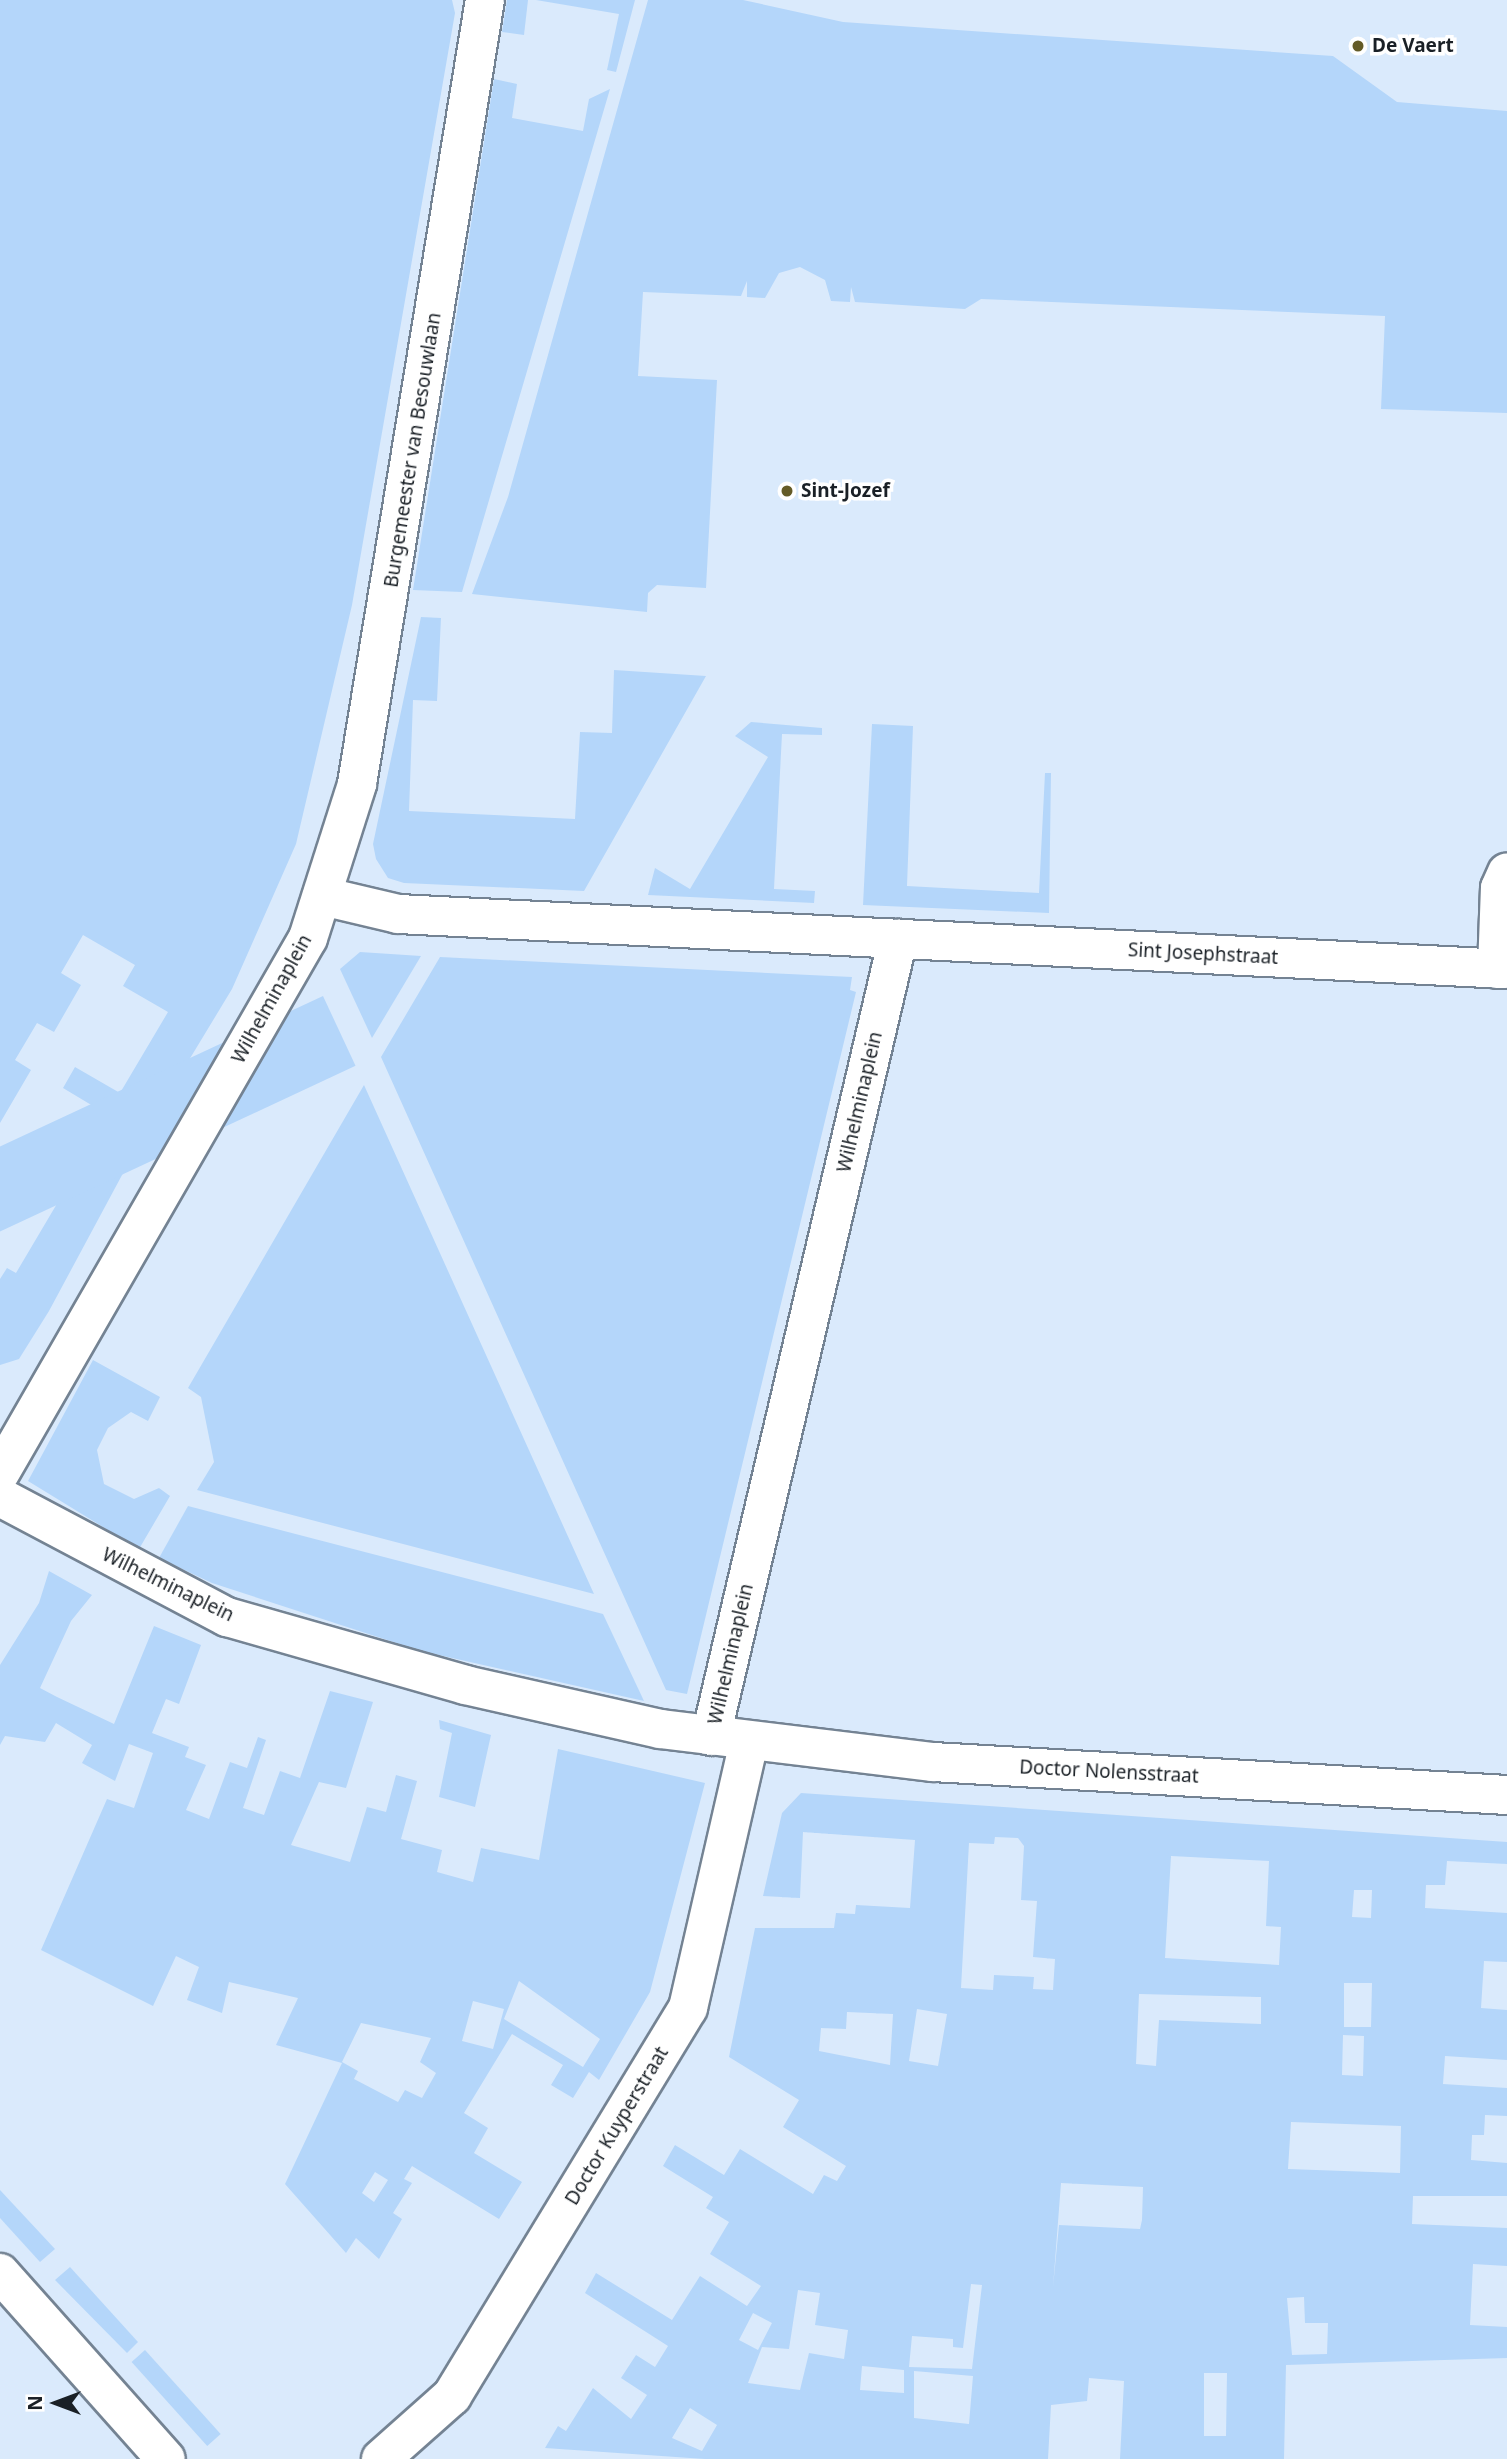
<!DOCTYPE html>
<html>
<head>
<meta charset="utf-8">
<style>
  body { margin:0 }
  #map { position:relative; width:1507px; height:2459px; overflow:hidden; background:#daeafc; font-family:"Noto Sans",sans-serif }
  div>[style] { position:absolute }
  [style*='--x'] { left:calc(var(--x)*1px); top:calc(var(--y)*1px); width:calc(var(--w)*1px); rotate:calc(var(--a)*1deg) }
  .green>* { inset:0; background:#b4d6fa; transform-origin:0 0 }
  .roads { filter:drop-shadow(2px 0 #748393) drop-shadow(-2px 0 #748393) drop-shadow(0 2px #748393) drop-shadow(0 -2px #748393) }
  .minor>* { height:38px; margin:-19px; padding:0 19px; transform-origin:19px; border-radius:19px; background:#fff }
  .dots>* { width:19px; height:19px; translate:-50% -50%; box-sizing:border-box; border:4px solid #fff; border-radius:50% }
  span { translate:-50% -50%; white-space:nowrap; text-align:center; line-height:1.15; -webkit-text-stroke:7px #fff; paint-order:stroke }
  .poi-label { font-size:19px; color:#1a2026; font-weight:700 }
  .left { translate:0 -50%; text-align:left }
  .street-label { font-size:19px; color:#1a2026 }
  .north { position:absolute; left:21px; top:2368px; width:70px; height:70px; -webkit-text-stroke:5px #fff; paint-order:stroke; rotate:270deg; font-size:19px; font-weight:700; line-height:28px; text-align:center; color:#1a2026 }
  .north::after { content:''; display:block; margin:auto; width:24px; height:32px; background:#1a2026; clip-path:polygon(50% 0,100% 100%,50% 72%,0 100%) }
</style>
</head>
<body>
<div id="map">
  <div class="green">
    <div style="clip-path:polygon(0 0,452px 0,455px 13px,352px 605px,296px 844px,232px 989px,143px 1136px,49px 1311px,19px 1359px,0 1365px,0 1279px,7px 1268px,16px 1273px,58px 1202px,42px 1192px,58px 1163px,74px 1172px,108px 1115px,63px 1088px,75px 1067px,120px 1093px,168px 1012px,123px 986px,135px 965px,83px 935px,61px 973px,81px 985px,54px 1032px,37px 1023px,15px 1060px,31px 1070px,0 1123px)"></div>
    <div style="clip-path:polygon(507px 0,528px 0,524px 35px,502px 32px)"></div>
    <div style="clip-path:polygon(536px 0,635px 0,616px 72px,607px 70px,619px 14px)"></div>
    <div style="clip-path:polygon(648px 0,743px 0,843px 22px,1333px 56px,1397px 102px,1507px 111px,1507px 413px,1381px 409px,1385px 316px,981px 299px,965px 309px,855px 302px,851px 287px,850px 302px,831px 301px,825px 280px,800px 267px,779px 273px,765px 298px,747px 297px,747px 281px,741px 296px,643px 292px,638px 376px,717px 380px,706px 588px,657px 585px,648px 593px,647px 612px,472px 594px,508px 497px)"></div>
    <div style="clip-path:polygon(494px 79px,517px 84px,512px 118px,583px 131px,589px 99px,610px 89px,462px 592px,413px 590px)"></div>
    <div style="clip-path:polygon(421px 617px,441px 618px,437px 701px,413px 700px,409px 811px,575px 819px,580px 732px,612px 733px,614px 670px,706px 676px,584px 891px,404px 883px,388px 878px,376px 859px,373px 844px)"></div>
    <div style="clip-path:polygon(751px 722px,822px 728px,822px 735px,782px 734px,774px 889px,815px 891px,814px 903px,648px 895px,655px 868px,690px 889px,768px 757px,735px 736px)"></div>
    <div style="clip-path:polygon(872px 724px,913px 726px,907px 886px,1039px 893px,1045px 773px,1051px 773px,1049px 913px,863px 905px)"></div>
    <div style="clip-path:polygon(360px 952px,421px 956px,372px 1038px,340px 969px)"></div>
    <div style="clip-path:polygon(440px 957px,852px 977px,850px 990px,856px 992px,687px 1694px,666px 1690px,381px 1057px)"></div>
    <div style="left:323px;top:996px;width:77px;height:409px;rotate:65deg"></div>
    <div style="clip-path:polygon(364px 1085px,594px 1594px,197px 1490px,214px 1462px,201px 1397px,188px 1388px)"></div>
    <div style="clip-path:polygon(93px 1360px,160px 1397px,148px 1421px,131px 1412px,108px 1428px,97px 1450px,104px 1484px,134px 1499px,159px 1488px,170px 1496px,139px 1549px,28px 1481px)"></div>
    <div style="clip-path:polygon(188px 1506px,603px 1614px,644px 1701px,421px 1651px,212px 1583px,159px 1558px)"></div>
    <div style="clip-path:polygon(evenodd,49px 1571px,92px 1595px,71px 1621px,40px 1688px,57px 1697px,114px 1724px,154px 1626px,201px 1645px,179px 1704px,166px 1699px,152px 1733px,189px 1747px,185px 1757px,206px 1765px,186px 1810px,209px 1819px,230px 1762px,247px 1768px,258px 1737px,266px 1740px,243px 1808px,264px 1815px,280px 1771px,300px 1778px,330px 1691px,373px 1702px,346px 1788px,319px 1782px,291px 1845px,350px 1862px,367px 1807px,386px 1812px,396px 1775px,417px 1781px,401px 1839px,442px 1850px,437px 1872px,473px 1882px,481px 1848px,539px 1860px,558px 1749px,705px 1783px,650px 1992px,599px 2080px,589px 2072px,573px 2098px,551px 2085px,563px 2065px,512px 2034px,464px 2113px,488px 2128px,474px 2153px,522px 2182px,499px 2219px,412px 2166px,404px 2179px,412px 2183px,393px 2213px,402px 2219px,379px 2259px,356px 2238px,346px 2253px,285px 2184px,342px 2063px,276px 2045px,298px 1998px,229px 1982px,222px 2013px,187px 2000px,199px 1967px,176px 1956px,153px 2006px,41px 1950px,107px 1799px,134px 1808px,153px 1753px,129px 1744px,115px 1781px,82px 1763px,92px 1745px,56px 1723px,45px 1742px,5px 1736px,0 1745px,0 1665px,39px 1603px,49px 1571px,519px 1981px,600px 2039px,583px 2067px,504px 2019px,519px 1981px,49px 1571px,473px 2001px,504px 2009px,493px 2049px,462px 2041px,473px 2001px,49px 1571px,361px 2023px,431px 2038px,420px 2062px,436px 2073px,422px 2098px,405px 2090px,398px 2102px,354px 2079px,358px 2071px,342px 2062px,361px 2023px,49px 1571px,375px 2172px,388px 2180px,374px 2202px,362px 2193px,375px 2172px)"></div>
    <div style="clip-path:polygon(439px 1720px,491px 1735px,475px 1807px,439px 1797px,452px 1733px,440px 1729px)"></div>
    <div style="clip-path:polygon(evenodd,801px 1793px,1507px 1842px,1507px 1864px,1447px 1861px,1445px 1885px,1426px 1885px,1425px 1908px,1507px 1913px,1507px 1962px,1484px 1961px,1481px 2008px,1507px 2010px,1507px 2060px,1445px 2056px,1443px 2084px,1507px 2088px,1507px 2116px,1485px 2115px,1484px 2135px,1472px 2135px,1471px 2160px,1507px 2163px,1507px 2196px,1413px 2196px,1412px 2224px,1507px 2228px,1507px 2266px,1473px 2264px,1470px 2325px,1507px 2327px,1507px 2358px,1286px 2365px,1284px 2459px,1120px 2459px,1124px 2381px,1089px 2378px,1087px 2401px,1051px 2405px,1048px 2459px,705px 2459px,545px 2448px,558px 2426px,566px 2431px,593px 2388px,631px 2419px,647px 2395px,621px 2378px,636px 2355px,655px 2367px,668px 2346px,585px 2293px,596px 2273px,672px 2320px,700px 2276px,747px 2306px,761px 2286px,710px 2254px,729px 2222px,706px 2208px,713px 2197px,663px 2166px,675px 2145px,724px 2175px,740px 2149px,813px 2194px,824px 2175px,837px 2181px,846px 2166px,783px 2127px,799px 2100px,729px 2057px,755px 1928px,834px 1928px,836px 1913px,855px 1914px,856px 1905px,910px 1908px,915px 1840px,803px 1832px,800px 1898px,763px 1896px,782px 1813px,801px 1793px,995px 1837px,1018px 1838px,1024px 1846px,1021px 1900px,1037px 1901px,1033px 1957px,1055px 1959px,1053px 1990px,1033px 1989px,1034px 1977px,994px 1975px,993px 1990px,961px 1988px,969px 1843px,994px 1844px,995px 1837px,801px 1793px,1171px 1856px,1269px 1861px,1266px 1926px,1281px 1927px,1279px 1965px,1165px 1958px,1171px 1856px,801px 1793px,1354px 1890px,1372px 1890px,1371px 1918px,1352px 1917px,1354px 1890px,801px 1793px,1344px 1983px,1372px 1983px,1371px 2027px,1344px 2027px,1344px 1983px,801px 1793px,1139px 1994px,1261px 1997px,1261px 2024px,1159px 2020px,1156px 2066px,1136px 2064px,1139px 1994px,801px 1793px,917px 2009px,947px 2014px,938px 2066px,909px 2061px,917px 2009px,801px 1793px,847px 2012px,893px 2014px,890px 2065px,819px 2051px,821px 2028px,846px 2029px,847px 2012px,801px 1793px,1343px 2035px,1364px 2036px,1363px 2076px,1342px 2075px,1343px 2035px,801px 1793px,1291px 2122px,1401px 2126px,1400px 2173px,1288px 2169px,1291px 2122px,801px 1793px,1061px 2183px,1143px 2187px,1142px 2220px,1140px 2229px,1059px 2225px,1053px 2287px,1061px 2183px,801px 1793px,971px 2284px,982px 2285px,972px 2369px,909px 2367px,912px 2336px,953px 2339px,953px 2347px,963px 2348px,971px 2284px,801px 1793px,798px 2290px,820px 2293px,815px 2325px,848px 2330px,844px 2359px,809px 2353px,800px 2390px,748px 2383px,762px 2347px,789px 2349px,798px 2290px,801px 1793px,1304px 2297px,1305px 2323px,1328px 2323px,1327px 2354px,1292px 2355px,1287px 2298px,1304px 2297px,801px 1793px,753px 2313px,772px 2323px,758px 2350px,739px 2340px,753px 2313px,801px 1793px,862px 2366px,904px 2370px,904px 2393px,860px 2390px,862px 2366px,801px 1793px,914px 2371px,973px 2376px,969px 2424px,914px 2418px,914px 2371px,801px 1793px,1204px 2373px,1227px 2373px,1226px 2436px,1204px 2436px,1204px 2373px,801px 1793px,690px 2408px,717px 2425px,702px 2451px,672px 2438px,690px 2408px)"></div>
    <div style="clip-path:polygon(0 2190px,55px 2249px,40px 2262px,0 2218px)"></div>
    <div style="clip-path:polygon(70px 2267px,138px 2342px,127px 2353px,55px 2280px)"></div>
    <div style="left:145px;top:2350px;width:113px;height:18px;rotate:48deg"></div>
  </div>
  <div class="roads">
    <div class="minor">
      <div style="--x:322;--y:896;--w:78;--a:13.3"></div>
      <div style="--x:398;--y:914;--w:1110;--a:2.84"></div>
      <div style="--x:1497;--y:969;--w:81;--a:-87.9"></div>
      <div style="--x:1500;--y:888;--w:17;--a:-66"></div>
      <div style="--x:0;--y:1473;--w:617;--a:-60.07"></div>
      <div style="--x:308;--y:938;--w:162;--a:-72.3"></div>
      <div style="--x:357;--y:784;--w:794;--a:-80.73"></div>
      <div style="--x:0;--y:1497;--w:257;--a:27.9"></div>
      <div style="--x:227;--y:1617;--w:248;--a:15.9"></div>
      <div style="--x:465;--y:1685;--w:200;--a:12.7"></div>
      <div style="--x:660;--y:1729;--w:275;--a:6.9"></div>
      <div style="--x:933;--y:1762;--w:575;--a:3.29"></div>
      <div style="--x:711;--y:1736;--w:819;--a:-76.8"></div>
      <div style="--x:0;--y:2273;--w:249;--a:48.3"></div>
      <div style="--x:381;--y:2459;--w:95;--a:-41.6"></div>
      <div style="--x:452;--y:2396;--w:454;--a:-58.7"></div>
      <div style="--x:688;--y:2008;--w:274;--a:-77.1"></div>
    </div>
  </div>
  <div class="dots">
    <div style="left:1358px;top:46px;background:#645b27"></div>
    <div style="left:787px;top:491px;background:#645b27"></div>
  </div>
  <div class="poi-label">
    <span class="left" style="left:1372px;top:46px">De Vaert</span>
    <span class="left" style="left:801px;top:491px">Sint-Jozef</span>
  </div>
  <div class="street-label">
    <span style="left:413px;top:450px;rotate:-81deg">Burgemeester van Besouwlaan</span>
    <span style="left:1203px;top:954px;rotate:3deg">Sint Josephstraat</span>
    <span style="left:272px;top:999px;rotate:-61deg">Wilhelminaplein</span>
    <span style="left:860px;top:1102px;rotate:-77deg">Wilhelminaplein</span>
    <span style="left:168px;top:1585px;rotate:26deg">Wilhelminaplein</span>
    <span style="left:731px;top:1654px;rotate:-77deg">Wilhelminaplein</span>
    <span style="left:1109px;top:1772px;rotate:3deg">Doctor Nolensstraat</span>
    <span style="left:617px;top:2126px;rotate:-59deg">Doctor Kuyperstraat</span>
  </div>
  <div class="north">N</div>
</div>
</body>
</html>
